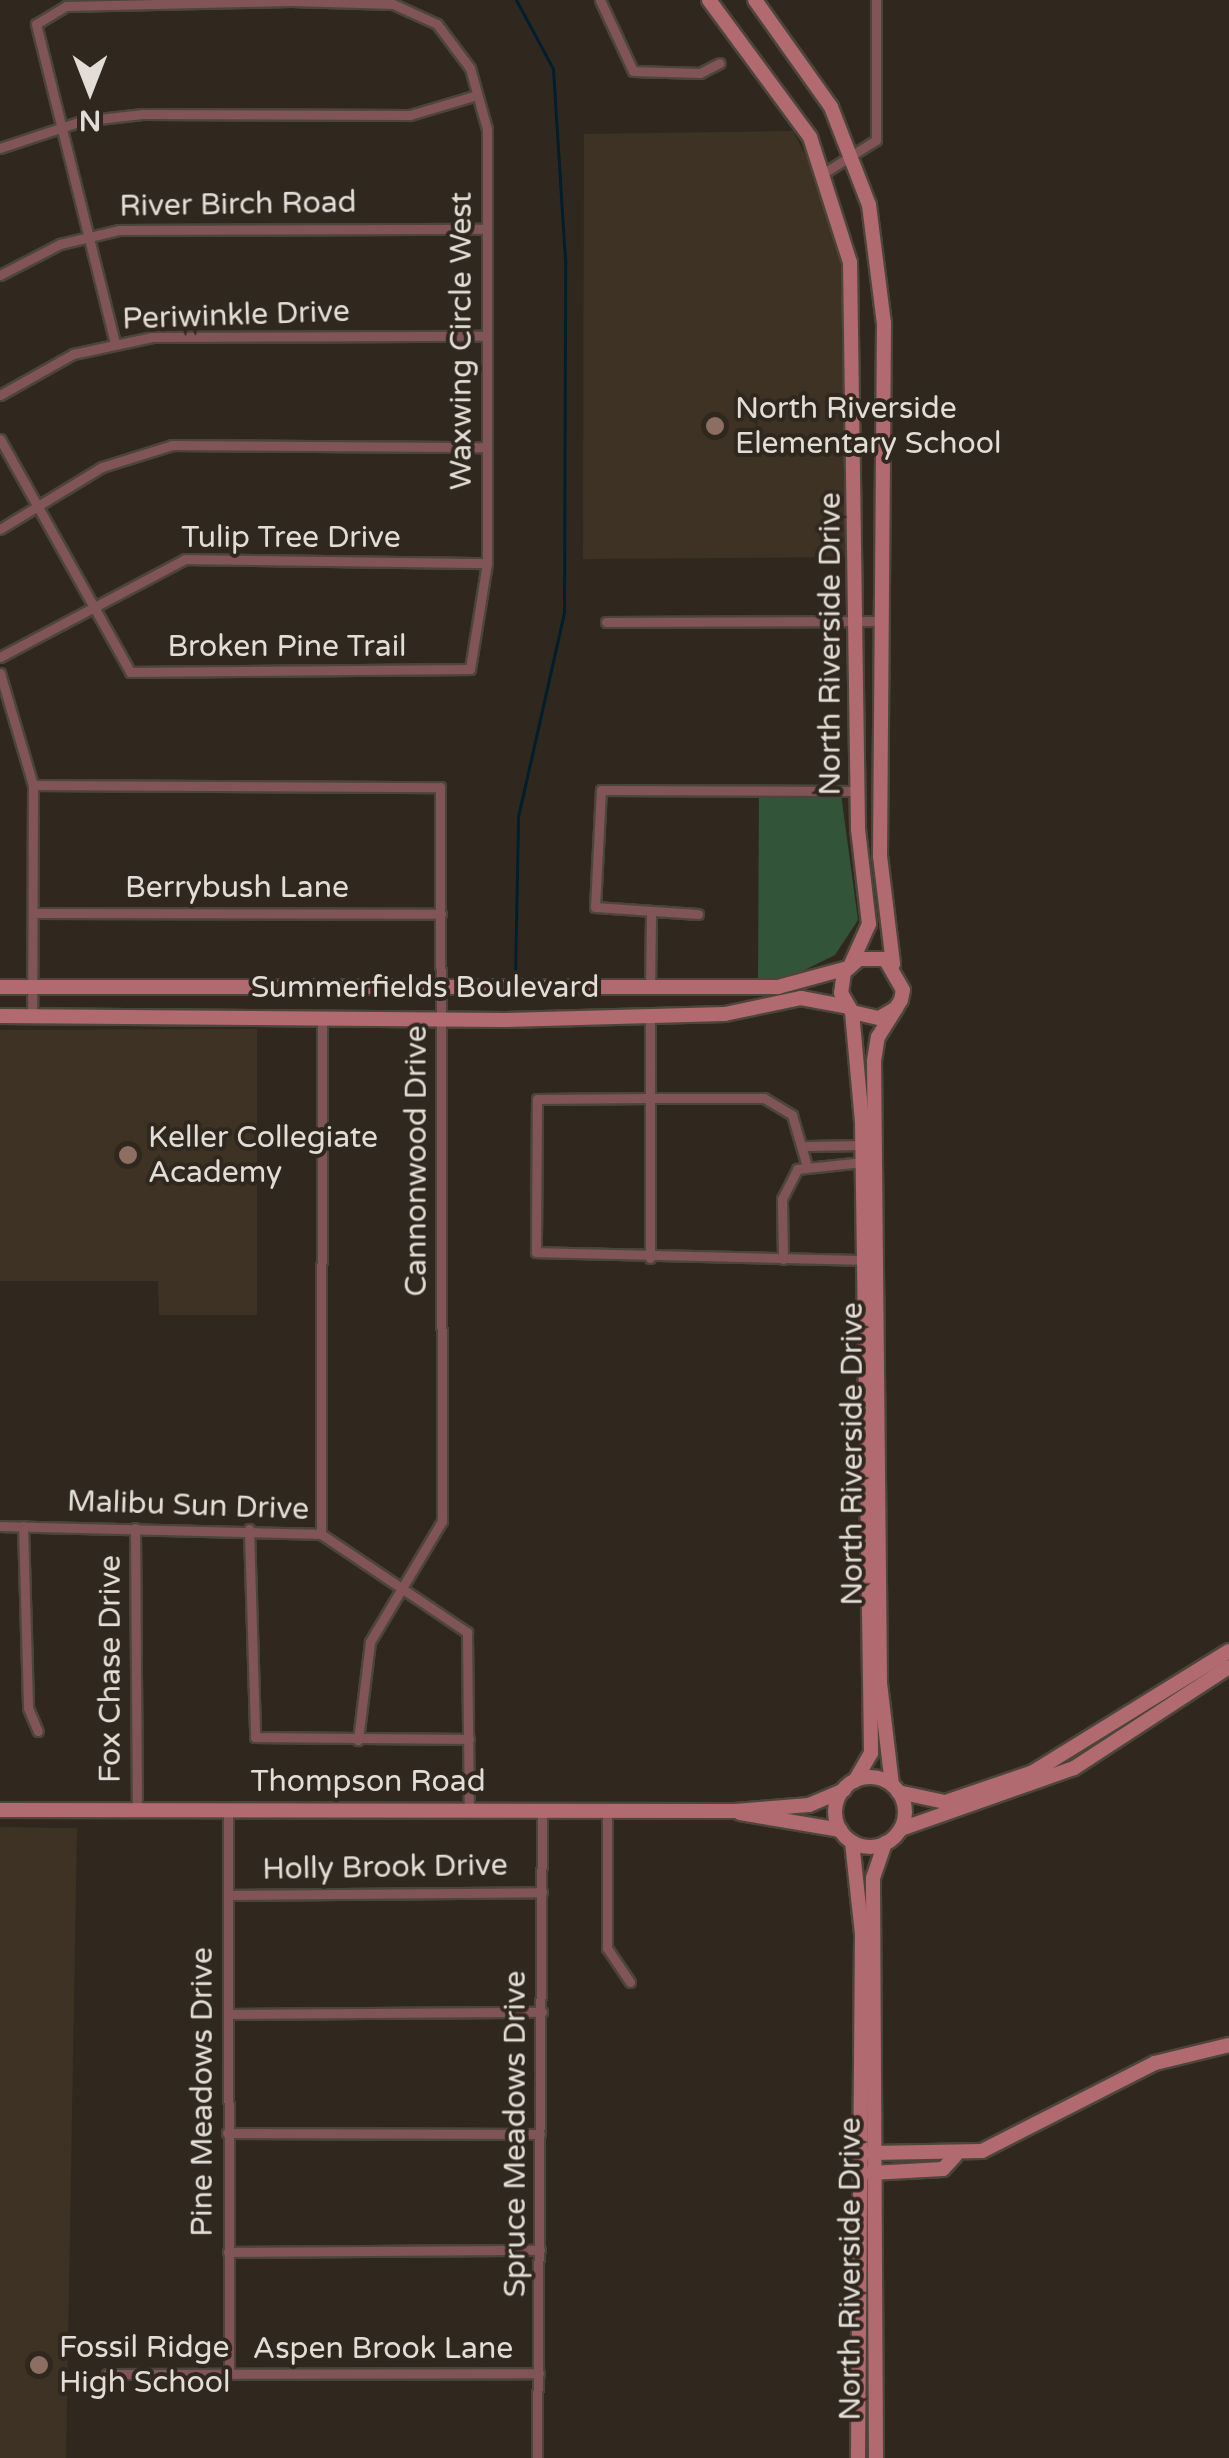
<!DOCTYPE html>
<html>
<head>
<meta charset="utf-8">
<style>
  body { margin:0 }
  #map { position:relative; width:1229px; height:2458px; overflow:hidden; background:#30281e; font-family:"Varela Round",sans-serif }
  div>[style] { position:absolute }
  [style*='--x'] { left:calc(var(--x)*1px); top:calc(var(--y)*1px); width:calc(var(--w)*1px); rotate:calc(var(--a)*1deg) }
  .education>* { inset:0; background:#3e3225; transform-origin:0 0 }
  .green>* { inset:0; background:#325438 }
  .stream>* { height:2.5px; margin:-1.25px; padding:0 1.25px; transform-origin:1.25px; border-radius:1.25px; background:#001e2d }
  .roads { filter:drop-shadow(2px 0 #4c453b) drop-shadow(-2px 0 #4c453b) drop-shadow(0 2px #4c453b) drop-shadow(0 -2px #4c453b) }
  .street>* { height:9px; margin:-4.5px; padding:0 4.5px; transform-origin:4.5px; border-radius:4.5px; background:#815458 }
  .secondary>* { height:14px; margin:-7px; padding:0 7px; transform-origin:7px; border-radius:7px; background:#b26a71 }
  .secondary>.ring { margin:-7px; padding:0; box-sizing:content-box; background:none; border:14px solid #b26a71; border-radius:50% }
  .dots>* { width:28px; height:28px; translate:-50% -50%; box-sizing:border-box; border:5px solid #30281e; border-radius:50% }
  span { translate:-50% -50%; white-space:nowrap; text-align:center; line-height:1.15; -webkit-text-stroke:8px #30281e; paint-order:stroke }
  .street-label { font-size:30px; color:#e2ddd6 }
  .poi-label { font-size:30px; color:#e2ddd6 }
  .left { translate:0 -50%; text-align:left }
  .north { position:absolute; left:40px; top:40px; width:100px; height:100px; -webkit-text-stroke:8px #30281e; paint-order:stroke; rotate:180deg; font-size:28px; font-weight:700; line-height:40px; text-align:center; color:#e2ddd6 }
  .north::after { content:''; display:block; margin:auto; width:35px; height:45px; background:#e2ddd6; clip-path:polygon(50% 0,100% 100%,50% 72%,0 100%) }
</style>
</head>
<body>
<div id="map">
  <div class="education">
    <div style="clip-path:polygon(793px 131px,826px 194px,847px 296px,847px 557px,583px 559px,584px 134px)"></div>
    <div style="clip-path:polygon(257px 1029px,257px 1315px,159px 1315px,158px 1281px,0 1281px,0 1030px)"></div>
    <div style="left:0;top:1827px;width:77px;height:631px;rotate:1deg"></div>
  </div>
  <div class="green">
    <div style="clip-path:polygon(759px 793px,841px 794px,858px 920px,835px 955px,784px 980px,758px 979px)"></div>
  </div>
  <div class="stream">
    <div style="--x:515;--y:977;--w:160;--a:-88.9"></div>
    <div style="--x:518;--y:817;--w:209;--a:-77.3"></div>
    <div style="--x:564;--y:613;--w:353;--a:-89.8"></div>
    <div style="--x:565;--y:260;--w:191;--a:-93.6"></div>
    <div style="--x:553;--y:69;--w:78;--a:-118.2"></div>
  </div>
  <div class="roads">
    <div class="street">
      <div style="--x:600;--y:0;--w:78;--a:65.1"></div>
      <div style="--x:633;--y:71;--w:67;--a:1.7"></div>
      <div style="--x:700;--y:73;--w:22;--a:-27"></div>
      <div style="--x:0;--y:148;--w:85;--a:-18.4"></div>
      <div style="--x:81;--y:121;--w:62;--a:-6.4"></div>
      <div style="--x:143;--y:114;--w:267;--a:0.2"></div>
      <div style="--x:410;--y:115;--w:70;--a:-16.6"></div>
      <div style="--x:827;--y:171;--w:58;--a:-32.3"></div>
      <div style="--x:876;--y:140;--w:140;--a:-90"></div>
      <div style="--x:0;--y:275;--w:68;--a:-27.3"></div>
      <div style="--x:60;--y:244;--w:61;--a:-13.3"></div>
      <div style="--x:119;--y:230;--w:368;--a:-0.2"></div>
      <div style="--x:0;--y:395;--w:84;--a:-29.3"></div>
      <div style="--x:73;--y:354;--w:81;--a:-12.1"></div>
      <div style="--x:152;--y:337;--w:334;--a:-0.2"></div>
      <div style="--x:0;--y:439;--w:267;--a:60.8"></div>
      <div style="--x:130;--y:672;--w:340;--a:-0.5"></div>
      <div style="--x:470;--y:669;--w:107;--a:-80.9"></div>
      <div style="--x:487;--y:563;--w:434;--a:-90"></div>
      <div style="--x:487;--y:129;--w:63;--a:-105.6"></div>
      <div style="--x:470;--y:68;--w:55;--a:-126.9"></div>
      <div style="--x:437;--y:24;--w:48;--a:-155.6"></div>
      <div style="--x:393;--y:4;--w:102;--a:-178.3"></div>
      <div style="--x:291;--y:1;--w:225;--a:178.7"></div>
      <div style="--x:66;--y:6;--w:35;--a:149"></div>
      <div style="--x:36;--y:24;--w:329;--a:76.1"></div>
      <div style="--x:0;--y:529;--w:119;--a:-31.3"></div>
      <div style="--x:102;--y:467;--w:73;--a:-17.4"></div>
      <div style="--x:172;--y:445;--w:315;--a:0.4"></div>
      <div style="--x:606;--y:622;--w:275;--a:-0.2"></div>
      <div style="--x:0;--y:657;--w:209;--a:-27.9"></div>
      <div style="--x:185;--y:559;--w:302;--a:0.8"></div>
      <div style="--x:0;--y:673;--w:117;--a:73.6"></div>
      <div style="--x:33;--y:785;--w:231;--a:90.2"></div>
      <div style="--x:33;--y:785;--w:407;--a:0.3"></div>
      <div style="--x:440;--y:787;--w:734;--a:89.84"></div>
      <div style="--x:442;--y:1521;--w:141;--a:120.8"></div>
      <div style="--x:370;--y:1642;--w:99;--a:97"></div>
      <div style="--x:33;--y:913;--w:408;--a:0.1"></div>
      <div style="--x:698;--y:914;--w:103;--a:-176.1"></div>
      <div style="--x:595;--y:907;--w:117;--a:-87.1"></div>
      <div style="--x:601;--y:790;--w:257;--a:0.2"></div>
      <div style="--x:650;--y:988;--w:74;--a:-89.2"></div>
      <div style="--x:650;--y:1014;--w:84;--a:90"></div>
      <div style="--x:650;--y:1098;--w:113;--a:179.5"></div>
      <div style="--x:537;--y:1099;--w:153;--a:90.4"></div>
      <div style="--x:536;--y:1252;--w:328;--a:1.4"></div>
      <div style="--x:650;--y:1067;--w:53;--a:-90"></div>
      <div style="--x:806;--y:1146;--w:57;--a:-1"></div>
      <div style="--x:650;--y:1258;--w:160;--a:-90"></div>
      <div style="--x:650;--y:1098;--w:114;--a:0"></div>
      <div style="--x:764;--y:1098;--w:33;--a:31"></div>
      <div style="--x:792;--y:1115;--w:50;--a:73.7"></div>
      <div style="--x:783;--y:1259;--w:60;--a:-91"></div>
      <div style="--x:782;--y:1199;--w:34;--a:-63"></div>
      <div style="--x:797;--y:1169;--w:66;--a:-6.1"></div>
      <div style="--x:0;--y:1526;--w:321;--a:1.4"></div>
      <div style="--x:321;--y:1534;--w:176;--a:33.9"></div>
      <div style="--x:467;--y:1632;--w:178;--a:89.4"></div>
      <div style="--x:23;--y:1526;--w:182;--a:88.4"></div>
      <div style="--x:28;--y:1708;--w:25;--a:67"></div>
      <div style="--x:135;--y:1528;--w:281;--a:89.6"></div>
      <div style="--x:249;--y:1529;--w:208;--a:88.3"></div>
      <div style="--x:255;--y:1737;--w:214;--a:0.5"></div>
      <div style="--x:321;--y:1534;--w:517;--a:-89.89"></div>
      <div style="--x:228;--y:1810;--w:564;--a:89.9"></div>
      <div style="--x:607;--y:1811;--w:137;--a:90"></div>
      <div style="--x:607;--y:1948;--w:41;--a:55.9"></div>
      <div style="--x:228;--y:1895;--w:314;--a:-0.5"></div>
      <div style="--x:228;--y:2014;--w:314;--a:-0.4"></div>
      <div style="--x:227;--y:2133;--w:313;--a:0.2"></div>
      <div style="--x:228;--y:2252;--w:312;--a:-0.4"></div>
      <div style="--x:107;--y:2374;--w:432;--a:-0.1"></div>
      <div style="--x:537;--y:2458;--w:648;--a:-89.56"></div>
    </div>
    <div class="secondary">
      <div style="--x:709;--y:0;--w:170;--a:53.6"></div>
      <div style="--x:810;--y:137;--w:131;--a:72.3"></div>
      <div style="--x:850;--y:262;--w:567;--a:89.19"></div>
      <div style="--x:858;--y:829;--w:96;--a:83.4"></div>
      <div style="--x:869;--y:924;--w:44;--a:114.2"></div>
      <div style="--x:755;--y:0;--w:131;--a:54.6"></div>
      <div style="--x:831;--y:107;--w:105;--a:68.8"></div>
      <div style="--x:869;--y:205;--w:119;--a:82.8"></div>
      <div style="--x:884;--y:323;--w:533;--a:90.43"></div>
      <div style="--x:880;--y:856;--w:109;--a:83.1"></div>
      <div style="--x:0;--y:987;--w:778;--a:0"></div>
      <div style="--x:778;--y:987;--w:73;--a:-15.2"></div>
      <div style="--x:852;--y:1012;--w:109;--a:84.8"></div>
      <div style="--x:862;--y:1121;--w:632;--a:89.18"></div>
      <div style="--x:871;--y:1753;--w:32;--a:120"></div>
      <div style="--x:0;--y:1016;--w:506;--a:0.45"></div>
      <div style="--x:506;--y:1020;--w:219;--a:-1.6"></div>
      <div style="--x:725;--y:1014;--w:78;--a:-11.9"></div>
      <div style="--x:801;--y:998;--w:48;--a:10.8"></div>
      <div class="ring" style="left:835px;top:1777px;width:56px;height:56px"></div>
      <div style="--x:892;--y:1785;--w:103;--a:-96.7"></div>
      <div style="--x:880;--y:1683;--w:622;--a:-90.55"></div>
      <div style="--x:874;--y:1061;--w:24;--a:-81"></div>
      <div style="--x:878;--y:1037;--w:34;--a:-58"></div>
      <div style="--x:896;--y:1008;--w:9;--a:-58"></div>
      <div style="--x:901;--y:1000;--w:10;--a:-79"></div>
      <div style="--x:903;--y:990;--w:36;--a:-120"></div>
      <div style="--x:885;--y:959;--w:26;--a:180"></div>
      <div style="--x:859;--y:959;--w:20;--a:139"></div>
      <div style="--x:844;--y:972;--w:21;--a:98"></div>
      <div style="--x:841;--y:993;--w:22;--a:60"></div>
      <div style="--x:852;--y:1012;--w:28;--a:13"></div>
      <div style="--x:879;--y:1018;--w:20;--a:-30"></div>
      <div style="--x:898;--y:1792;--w:48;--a:12"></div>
      <div style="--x:945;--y:1802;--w:93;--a:-18.8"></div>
      <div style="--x:1033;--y:1772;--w:230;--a:-31.7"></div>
      <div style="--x:0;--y:1810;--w:735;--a:0.08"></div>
      <div style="--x:735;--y:1811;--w:74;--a:-4.6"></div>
      <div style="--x:809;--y:1805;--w:38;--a:-23"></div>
      <div style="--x:740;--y:1813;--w:102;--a:9.6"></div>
      <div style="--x:901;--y:1829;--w:183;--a:-19.4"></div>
      <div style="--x:1074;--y:1768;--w:185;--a:-33.1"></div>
      <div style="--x:852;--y:1842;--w:93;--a:83.8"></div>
      <div style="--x:862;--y:1934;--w:524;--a:90.44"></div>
      <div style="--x:871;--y:2153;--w:111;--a:-1"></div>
      <div style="--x:982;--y:2151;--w:194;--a:-27"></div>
      <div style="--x:1155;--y:2063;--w:76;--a:-13.7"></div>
      <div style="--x:871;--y:2173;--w:72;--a:-3.2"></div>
      <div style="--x:943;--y:2169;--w:18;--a:-47"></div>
      <div style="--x:876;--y:2458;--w:580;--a:-90.3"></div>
      <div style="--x:873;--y:1878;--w:37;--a:-71"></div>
    </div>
  </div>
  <div class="dots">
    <div style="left:715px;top:426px;background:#8d6e63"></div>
    <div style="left:128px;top:1155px;background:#8d6e63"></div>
    <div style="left:39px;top:2365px;background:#8d6e63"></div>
  </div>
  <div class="street-label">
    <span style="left:238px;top:205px;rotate:-1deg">River Birch Road</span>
    <span style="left:236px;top:316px;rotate:-2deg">Periwinkle Drive</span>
    <span style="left:462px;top:341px;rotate:-90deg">Waxwing Circle West</span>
    <span style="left:291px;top:538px">Tulip Tree Drive</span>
    <span style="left:831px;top:644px;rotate:-90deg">North Riverside Drive</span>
    <span style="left:287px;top:647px">Broken Pine Trail</span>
    <span style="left:237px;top:888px">Berrybush Lane</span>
    <span style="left:425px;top:988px">Summerfields Boulevard</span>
    <span style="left:417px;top:1161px;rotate:-90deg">Cannonwood Drive</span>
    <span style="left:853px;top:1454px;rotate:-90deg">North Riverside Drive</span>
    <span style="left:188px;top:1506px;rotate:2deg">Malibu Sun Drive</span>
    <span style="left:111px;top:1669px;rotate:-90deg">Fox Chase Drive</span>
    <span style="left:368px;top:1782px">Thompson Road</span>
    <span style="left:385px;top:1868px;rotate:-1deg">Holly Brook Drive</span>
    <span style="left:203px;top:2092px;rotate:-90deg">Pine Meadows Drive</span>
    <span style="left:516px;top:2134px;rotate:-90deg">Spruce Meadows Drive</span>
    <span style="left:851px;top:2269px;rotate:-90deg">North Riverside Drive</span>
    <span style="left:383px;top:2349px">Aspen Brook Lane</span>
  </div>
  <div class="poi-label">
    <span class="left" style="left:735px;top:426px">North Riverside<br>Elementary School</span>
    <span class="left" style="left:148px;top:1155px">Keller Collegiate<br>Academy</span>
    <span class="left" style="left:59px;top:2365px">Fossil Ridge<br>High School</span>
  </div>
  <div class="north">N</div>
</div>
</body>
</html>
